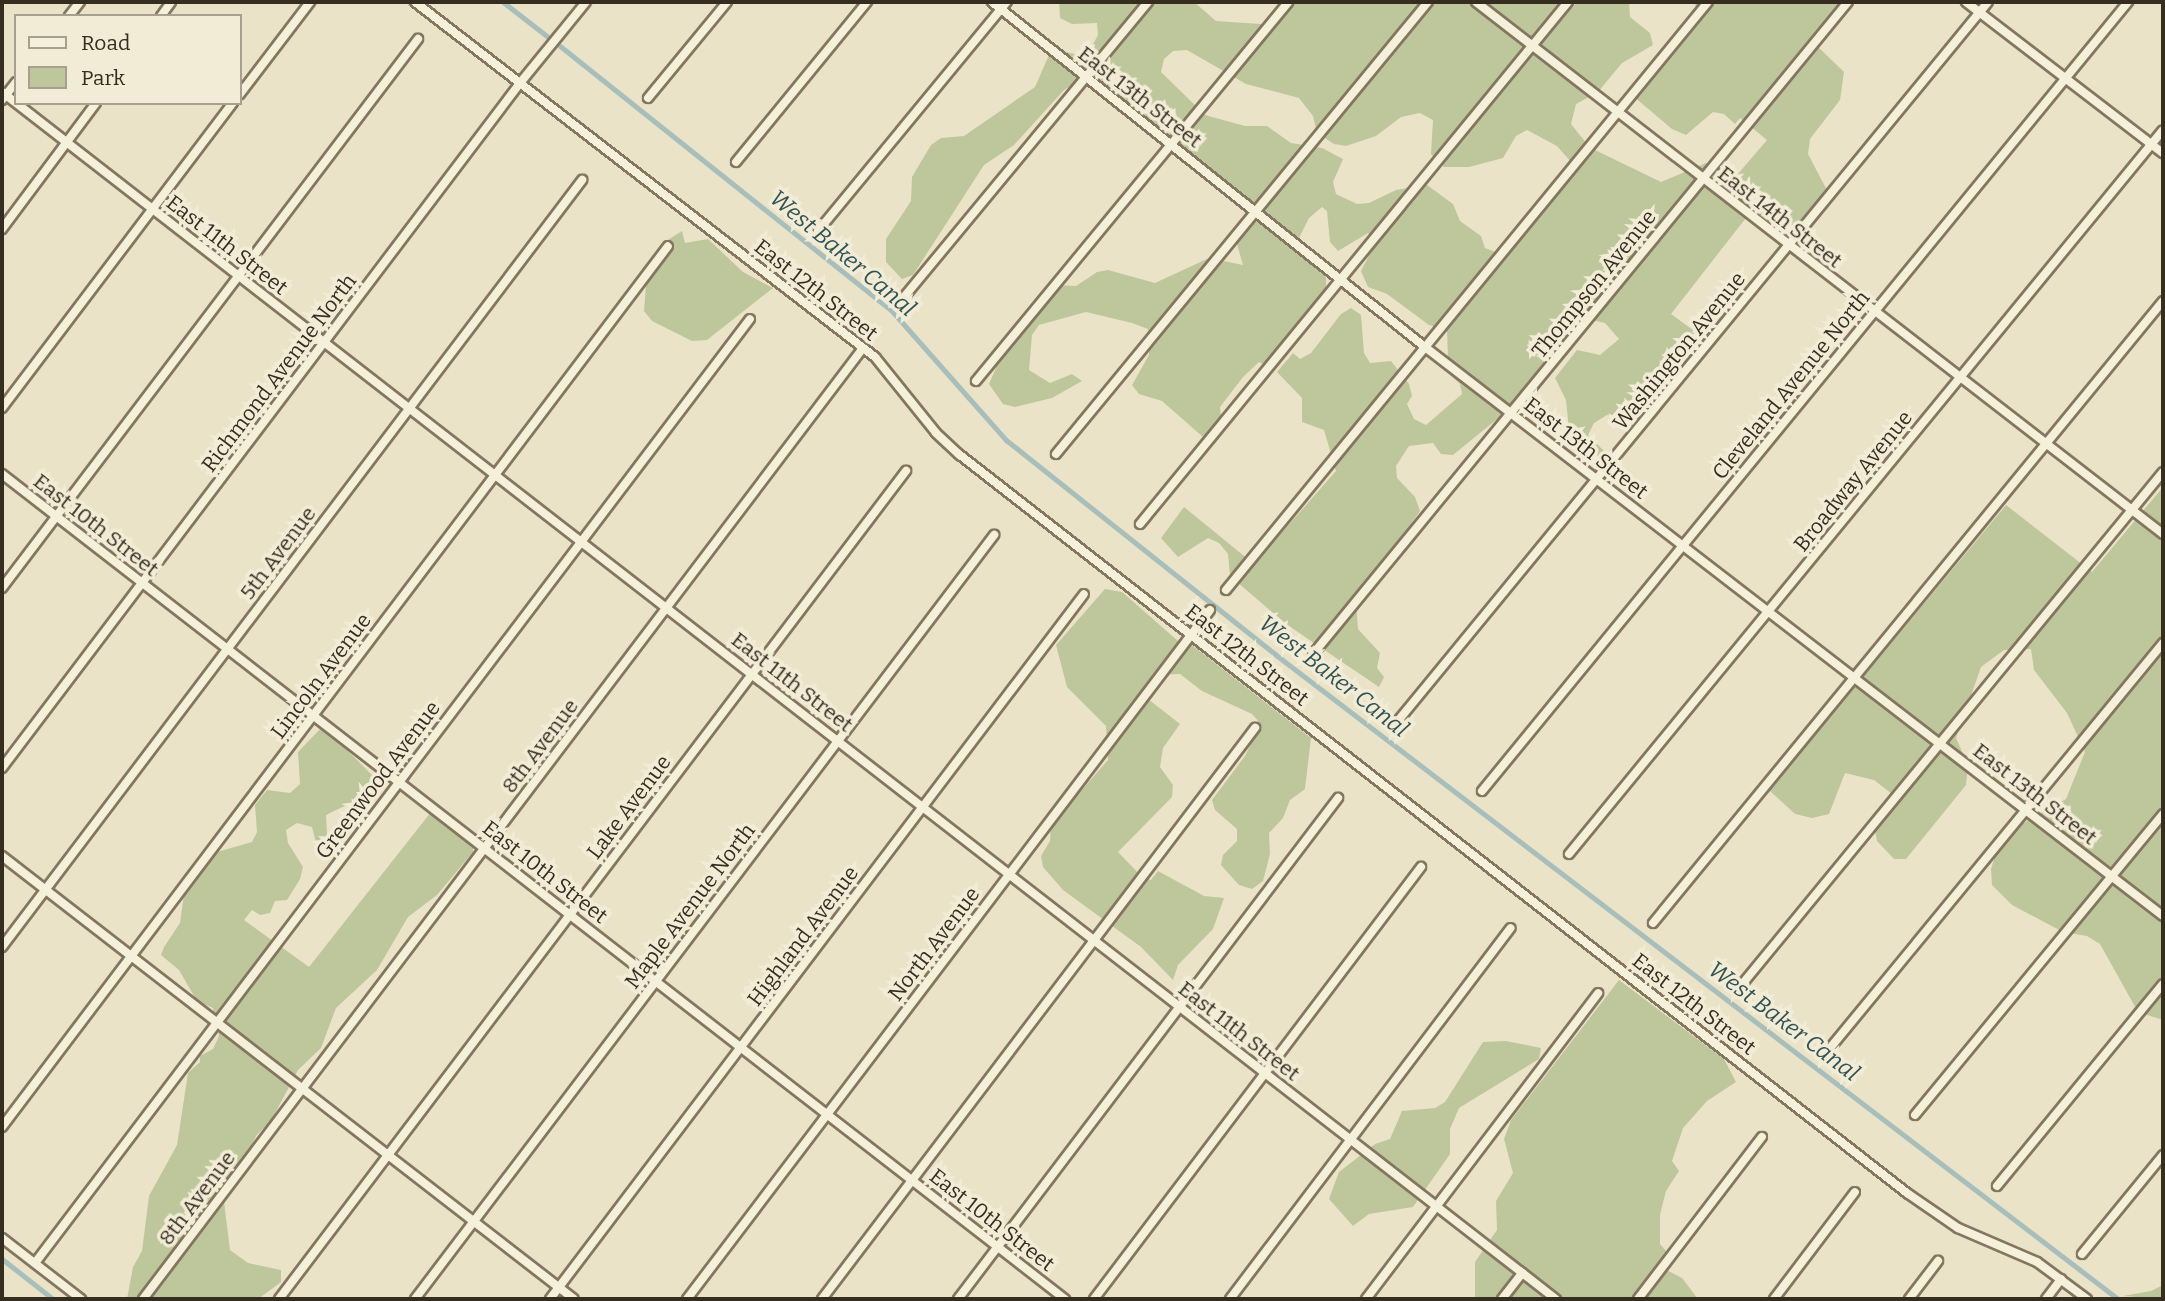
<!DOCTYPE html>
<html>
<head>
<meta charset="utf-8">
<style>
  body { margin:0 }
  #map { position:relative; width:2165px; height:1301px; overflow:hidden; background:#eae3c8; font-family:Bitter,serif }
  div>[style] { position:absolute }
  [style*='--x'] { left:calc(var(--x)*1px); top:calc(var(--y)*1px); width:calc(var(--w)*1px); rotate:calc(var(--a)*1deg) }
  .green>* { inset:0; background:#bec79c }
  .canal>* { height:5px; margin:-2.5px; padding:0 2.5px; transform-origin:2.5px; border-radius:2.5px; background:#a8beba }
  .roads { filter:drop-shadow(2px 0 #84765f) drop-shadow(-2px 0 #84765f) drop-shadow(0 2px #84765f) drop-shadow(0 -2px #84765f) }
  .minor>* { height:8px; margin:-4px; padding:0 4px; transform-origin:4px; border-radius:4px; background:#f5f0da }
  span { translate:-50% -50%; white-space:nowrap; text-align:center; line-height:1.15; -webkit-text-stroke:7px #f2ecd6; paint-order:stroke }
  .street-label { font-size:21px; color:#362d21 }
  .water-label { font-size:23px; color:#325354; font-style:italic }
  .frame { position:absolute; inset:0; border:4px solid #362d21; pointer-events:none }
  .legend { position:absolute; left:14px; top:14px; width:228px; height:91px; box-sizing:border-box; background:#f2ecd6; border:2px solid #a7a08e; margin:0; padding:9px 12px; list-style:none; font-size:21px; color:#362d21 }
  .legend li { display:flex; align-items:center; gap:14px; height:35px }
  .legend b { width:35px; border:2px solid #a7a08e }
</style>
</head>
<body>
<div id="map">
  <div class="green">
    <div style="clip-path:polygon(1059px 2px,1194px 2px,1216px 21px,1275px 25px,1297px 2px,1563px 2px,1572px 8px,1577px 2px,1629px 2px,1630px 17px,1650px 33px,1653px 45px,1622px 63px,1598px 92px,1576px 104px,1571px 124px,1587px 144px,1571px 162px,1557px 146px,1527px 130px,1516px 136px,1503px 158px,1469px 167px,1444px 167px,1431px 154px,1433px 120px,1420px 113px,1401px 117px,1376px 136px,1346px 146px,1334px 144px,1317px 133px,1313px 116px,1299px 98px,1246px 84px,1187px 50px,1173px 51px,1164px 59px,1161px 72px,1205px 115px,1245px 126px,1267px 126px,1291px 143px,1322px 148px,1343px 159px,1333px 182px,1336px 194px,1357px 204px,1369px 203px,1396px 190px,1427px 185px,1453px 204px,1460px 221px,1481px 236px,1485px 248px,1498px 253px,1512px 250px,1595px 150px,1661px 182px,1706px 163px,1725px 165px,1737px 175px,1767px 140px,1740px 118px,1735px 124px,1724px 114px,1713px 112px,1686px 135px,1672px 129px,1633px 96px,1697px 25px,1695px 2px,1847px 2px,1814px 43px,1844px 72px,1840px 100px,1810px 139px,1808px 154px,1829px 194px,1786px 247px,1749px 214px,1671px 314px,1697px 333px,1630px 421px,1607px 415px,1594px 423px,1588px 435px,1605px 452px,1596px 461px,1570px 439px,1566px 400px,1555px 378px,1577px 350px,1600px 355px,1619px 339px,1605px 323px,1592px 320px,1577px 328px,1513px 406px,1453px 455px,1441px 454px,1433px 443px,1409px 446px,1396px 466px,1397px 478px,1415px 497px,1420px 511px,1396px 545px,1402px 554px,1356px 603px,1358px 629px,1380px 653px,1377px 668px,1384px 677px,1379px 687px,1286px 624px,1230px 576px,1228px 554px,1219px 543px,1208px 538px,1178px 557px,1161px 538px,1184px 507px,1254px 564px,1336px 471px,1324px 430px,1302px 422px,1302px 398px,1277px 372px,1293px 353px,1300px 359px,1311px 353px,1341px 314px,1351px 308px,1361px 315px,1364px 353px,1370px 363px,1391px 361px,1409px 384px,1412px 396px,1407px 404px,1414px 419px,1426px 425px,1462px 394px,1460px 384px,1450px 375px,1454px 364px,1448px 360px,1447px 330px,1429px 325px,1387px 294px,1368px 287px,1361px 271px,1376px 242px,1368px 233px,1338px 251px,1330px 242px,1327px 211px,1322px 207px,1309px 218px,1294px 248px,1326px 277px,1326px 289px,1265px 365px,1259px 362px,1243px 377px,1220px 407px,1221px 417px,1203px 437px,1162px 401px,1139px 394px,1132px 385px,1149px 355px,1148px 329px,1132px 323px,1086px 312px,1039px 325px,1032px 335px,1029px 370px,1050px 383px,1072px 374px,1082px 381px,1052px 398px,1015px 407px,1003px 404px,989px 384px,1003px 352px,1055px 285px,1076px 286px,1097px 272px,1108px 270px,1155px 283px,1209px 258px,1243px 265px,1236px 241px,1253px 214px,1084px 78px,1064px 90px,1014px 145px,984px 165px,913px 275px,902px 279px,886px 262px,886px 239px,911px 201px,912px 177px,931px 145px,941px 138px,964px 136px,1035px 87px,1049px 55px,1061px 51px,1084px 56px,1092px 46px,1098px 35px,1097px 23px,1072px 24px,1060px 18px)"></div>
    <div style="clip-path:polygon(682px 231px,685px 243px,708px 239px,743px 272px,773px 288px,707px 340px,692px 341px,652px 321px,644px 311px,646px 286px,665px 256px,670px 244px,666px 241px)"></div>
    <div style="clip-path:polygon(2163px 487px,2163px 1020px,2138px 1012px,2100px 944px,2087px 936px,2063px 932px,2012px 905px,1992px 885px,1991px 869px,1997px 850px,2018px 826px,2066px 799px,2085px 752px,2067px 713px,2034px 670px,2031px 649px,2004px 650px,1981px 667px,1956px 738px,1968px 765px,1966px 785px,1906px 859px,1894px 859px,1877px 841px,1875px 830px,1892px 794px,1874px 780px,1845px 773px,1829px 814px,1812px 818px,1795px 814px,1769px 790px,2006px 505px,2092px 572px)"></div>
    <div style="clip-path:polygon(1105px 589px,1122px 592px,1178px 641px,1192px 645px,1311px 738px,1305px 789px,1290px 800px,1283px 818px,1269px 833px,1270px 854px,1263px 881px,1252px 889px,1239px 885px,1221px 865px,1223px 855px,1237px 841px,1237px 829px,1215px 810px,1212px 800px,1245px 756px,1261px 724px,1252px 714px,1202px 691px,1180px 674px,1153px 675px,1148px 699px,1180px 724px,1163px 748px,1160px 767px,1173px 785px,1172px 797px,1118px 852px,1142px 877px,1151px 880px,1158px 871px,1204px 896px,1224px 898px,1213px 929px,1178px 965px,1173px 980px,1141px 947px,1063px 890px,1043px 867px,1041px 856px,1050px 841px,1051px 825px,1108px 760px,1106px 726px,1067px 687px,1056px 645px)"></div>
    <div style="clip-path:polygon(323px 726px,376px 779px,361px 798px,326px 815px,328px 853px,318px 850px,312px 827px,297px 823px,286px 830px,288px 843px,303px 867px,300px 879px,287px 900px,275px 901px,270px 913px,260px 915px,252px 910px,244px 920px,309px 967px,431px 812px,473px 846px,473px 852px,437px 895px,408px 917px,377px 970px,336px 1008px,321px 1048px,298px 1070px,272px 1119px,256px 1136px,224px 1202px,230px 1250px,248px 1263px,281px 1270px,281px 1282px,258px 1299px,127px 1299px,133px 1267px,142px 1251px,149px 1196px,177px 1145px,188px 1073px,200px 1062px,200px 1056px,213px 1049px,219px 1036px,213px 1008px,197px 1001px,179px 970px,161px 955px,164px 947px,180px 923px,184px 894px,217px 852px,252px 842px,257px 832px,255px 805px,267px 790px,290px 793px,300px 784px,298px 752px)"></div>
    <div style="clip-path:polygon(1619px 980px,1724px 1059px,1736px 1082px,1707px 1101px,1683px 1128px,1672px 1161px,1679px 1171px,1666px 1191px,1660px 1215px,1660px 1244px,1667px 1252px,1657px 1265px,1682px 1278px,1698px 1299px,1475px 1299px,1475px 1262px,1497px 1230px,1496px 1201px,1513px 1173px,1504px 1139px,1511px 1120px)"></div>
    <div style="clip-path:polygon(1506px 1041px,1541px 1048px,1539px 1059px,1459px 1108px,1450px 1129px,1450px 1154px,1413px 1207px,1369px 1214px,1353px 1226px,1329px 1199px,1339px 1172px,1375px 1144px,1390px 1139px,1402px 1111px,1435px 1108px,1445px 1102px,1483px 1042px)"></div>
    <div style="clip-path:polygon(2163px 1285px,2163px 1299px,2123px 1296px,2151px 1291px)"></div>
  </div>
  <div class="canal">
    <div style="--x:503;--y:2;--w:57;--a:37.9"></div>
    <div style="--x:560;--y:46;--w:423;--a:38.6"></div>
    <div style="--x:891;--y:310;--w:174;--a:48.5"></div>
    <div style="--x:1006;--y:440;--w:345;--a:38.5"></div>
    <div style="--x:1276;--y:655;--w:1060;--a:37.41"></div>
    <div style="--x:2;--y:1259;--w:65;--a:38.1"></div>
  </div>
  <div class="roads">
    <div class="minor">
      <div style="--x:415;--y:2;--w:581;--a:37.66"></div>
      <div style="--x:875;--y:357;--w:97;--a:51.2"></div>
      <div style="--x:936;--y:433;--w:33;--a:43"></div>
      <div style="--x:960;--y:455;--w:1201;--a:37.93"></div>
      <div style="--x:1907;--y:1193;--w:62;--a:34.5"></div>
      <div style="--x:1958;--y:1228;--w:86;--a:23.3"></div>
      <div style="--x:2037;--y:1262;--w:62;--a:36.5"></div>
      <div style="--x:992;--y:2;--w:554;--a:38.55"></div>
      <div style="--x:1425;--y:347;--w:932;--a:37.63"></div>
      <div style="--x:1476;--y:2;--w:869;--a:37.75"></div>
      <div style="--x:1966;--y:2;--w:248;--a:37.5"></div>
      <div style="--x:69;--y:16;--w:18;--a:-52"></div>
      <div style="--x:161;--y:16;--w:17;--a:-54"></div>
      <div style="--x:2;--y:92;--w:1968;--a:37.84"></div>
      <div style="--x:240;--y:94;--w:116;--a:-52.7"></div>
      <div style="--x:648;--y:98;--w:124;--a:-50.5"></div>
      <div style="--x:2;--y:100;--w:23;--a:-52"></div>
      <div style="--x:736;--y:162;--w:207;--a:-50.7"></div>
      <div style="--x:2;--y:229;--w:157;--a:-53.3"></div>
      <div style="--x:818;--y:231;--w:297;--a:-50.5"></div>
      <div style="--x:904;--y:297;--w:383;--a:-50.4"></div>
      <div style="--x:976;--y:381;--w:491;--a:-50.5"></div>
      <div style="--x:2;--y:408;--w:383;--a:-52.9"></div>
      <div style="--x:1056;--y:454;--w:585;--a:-50.55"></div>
      <div style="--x:2;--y:474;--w:1346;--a:37.82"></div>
      <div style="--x:1140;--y:524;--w:675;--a:-50.65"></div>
      <div style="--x:2;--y:588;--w:689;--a:-52.85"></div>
      <div style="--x:1226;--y:590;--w:760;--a:-50.66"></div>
      <div style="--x:1313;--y:654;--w:843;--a:-50.63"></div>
      <div style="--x:1397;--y:722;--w:931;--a:-50.62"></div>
      <div style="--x:2;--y:768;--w:859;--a:-52.9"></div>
      <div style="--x:520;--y:83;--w:104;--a:-50.8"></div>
      <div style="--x:1482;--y:791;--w:1020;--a:-50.69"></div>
      <div style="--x:1569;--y:854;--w:936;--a:-50.63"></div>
      <div style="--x:2;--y:856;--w:723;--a:37.76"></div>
      <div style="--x:1653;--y:923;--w:804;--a:-50.65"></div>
      <div style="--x:2;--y:947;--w:962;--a:-52.9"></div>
      <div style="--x:1739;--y:988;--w:668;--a:-50.59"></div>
      <div style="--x:1826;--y:1053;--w:531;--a:-50.58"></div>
      <div style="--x:1915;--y:1115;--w:390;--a:-50.5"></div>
      <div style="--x:2;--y:1127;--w:1104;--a:-52.91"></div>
      <div style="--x:1997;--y:1186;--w:261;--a:-50.6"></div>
      <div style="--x:2;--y:1238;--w:100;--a:37.7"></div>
      <div style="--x:2082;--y:1254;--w:128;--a:-50.7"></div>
      <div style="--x:35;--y:1263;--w:1184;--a:-52.86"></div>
      <div style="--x:143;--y:1299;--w:1193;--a:-52.87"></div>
      <div style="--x:279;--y:1299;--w:1039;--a:-52.87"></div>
      <div style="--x:415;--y:1299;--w:959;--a:-52.84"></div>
      <div style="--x:550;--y:1299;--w:884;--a:-52.86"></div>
      <div style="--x:687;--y:1299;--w:865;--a:-52.8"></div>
      <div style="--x:822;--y:1299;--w:717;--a:-52.83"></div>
      <div style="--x:958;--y:1299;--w:629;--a:-52.82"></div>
      <div style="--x:1094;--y:1299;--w:542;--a:-52.88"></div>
      <div style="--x:1230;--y:1299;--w:465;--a:-52.9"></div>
      <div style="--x:1366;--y:1299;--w:384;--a:-52.8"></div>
      <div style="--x:1502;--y:1299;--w:33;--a:-52"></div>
      <div style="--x:1638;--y:1299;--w:204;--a:-52.6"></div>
      <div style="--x:1774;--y:1299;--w:134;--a:-52.9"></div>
      <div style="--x:1909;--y:1299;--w:48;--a:-52.7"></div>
      <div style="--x:2046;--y:1299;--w:25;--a:-53"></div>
    </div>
  </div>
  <div class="street-label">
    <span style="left:1140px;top:97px;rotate:38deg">East 13th Street</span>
    <span style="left:1780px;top:217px;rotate:38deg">East 14th Street</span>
    <span style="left:227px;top:245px;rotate:38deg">East 11th Street</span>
    <span style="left:1594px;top:284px;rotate:-51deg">Thompson Avenue</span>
    <span style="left:816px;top:290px;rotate:38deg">East 12th Street</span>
    <span style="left:1679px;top:351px;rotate:-51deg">Washington Avenue</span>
    <span style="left:279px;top:373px;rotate:-53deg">Richmond Avenue North</span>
    <span style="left:1791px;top:385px;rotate:-51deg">Cleveland Avenue North</span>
    <span style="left:1586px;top:448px;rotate:38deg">East 13th Street</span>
    <span style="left:1853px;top:481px;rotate:-51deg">Broadway Avenue</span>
    <span style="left:96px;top:525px;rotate:38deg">East 10th Street</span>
    <span style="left:278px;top:553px;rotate:-53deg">5th Avenue</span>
    <span style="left:1247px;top:655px;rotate:38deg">East 12th Street</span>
    <span style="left:321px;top:676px;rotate:-53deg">Lincoln Avenue</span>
    <span style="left:792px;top:682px;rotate:38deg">East 11th Street</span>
    <span style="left:540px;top:746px;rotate:-53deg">8th Avenue</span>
    <span style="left:378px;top:780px;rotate:-53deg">Greenwood Avenue</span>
    <span style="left:2035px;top:794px;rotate:38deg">East 13th Street</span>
    <span style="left:629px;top:807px;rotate:-53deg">Lake Avenue</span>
    <span style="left:545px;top:872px;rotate:38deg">East 10th Street</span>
    <span style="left:690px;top:906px;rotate:-53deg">Maple Avenue North</span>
    <span style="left:803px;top:936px;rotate:-53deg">Highland Avenue</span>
    <span style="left:934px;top:944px;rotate:-53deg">North Avenue</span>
    <span style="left:1694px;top:1004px;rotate:38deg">East 12th Street</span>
    <span style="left:1239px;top:1031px;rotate:38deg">East 11th Street</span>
    <span style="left:197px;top:1198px;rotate:-53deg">8th Avenue</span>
    <span style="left:992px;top:1220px;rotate:38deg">East 10th Street</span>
  </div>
  <div class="water-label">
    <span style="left:843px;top:253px;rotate:40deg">West Baker Canal</span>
    <span style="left:1334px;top:676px;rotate:38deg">West Baker Canal</span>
    <span style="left:1784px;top:1021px;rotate:37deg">West Baker Canal</span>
  </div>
  <div class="frame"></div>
  <ul class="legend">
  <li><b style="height:9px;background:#f5f0da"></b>Road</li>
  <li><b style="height:19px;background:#bec79c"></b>Park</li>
  </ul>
</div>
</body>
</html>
